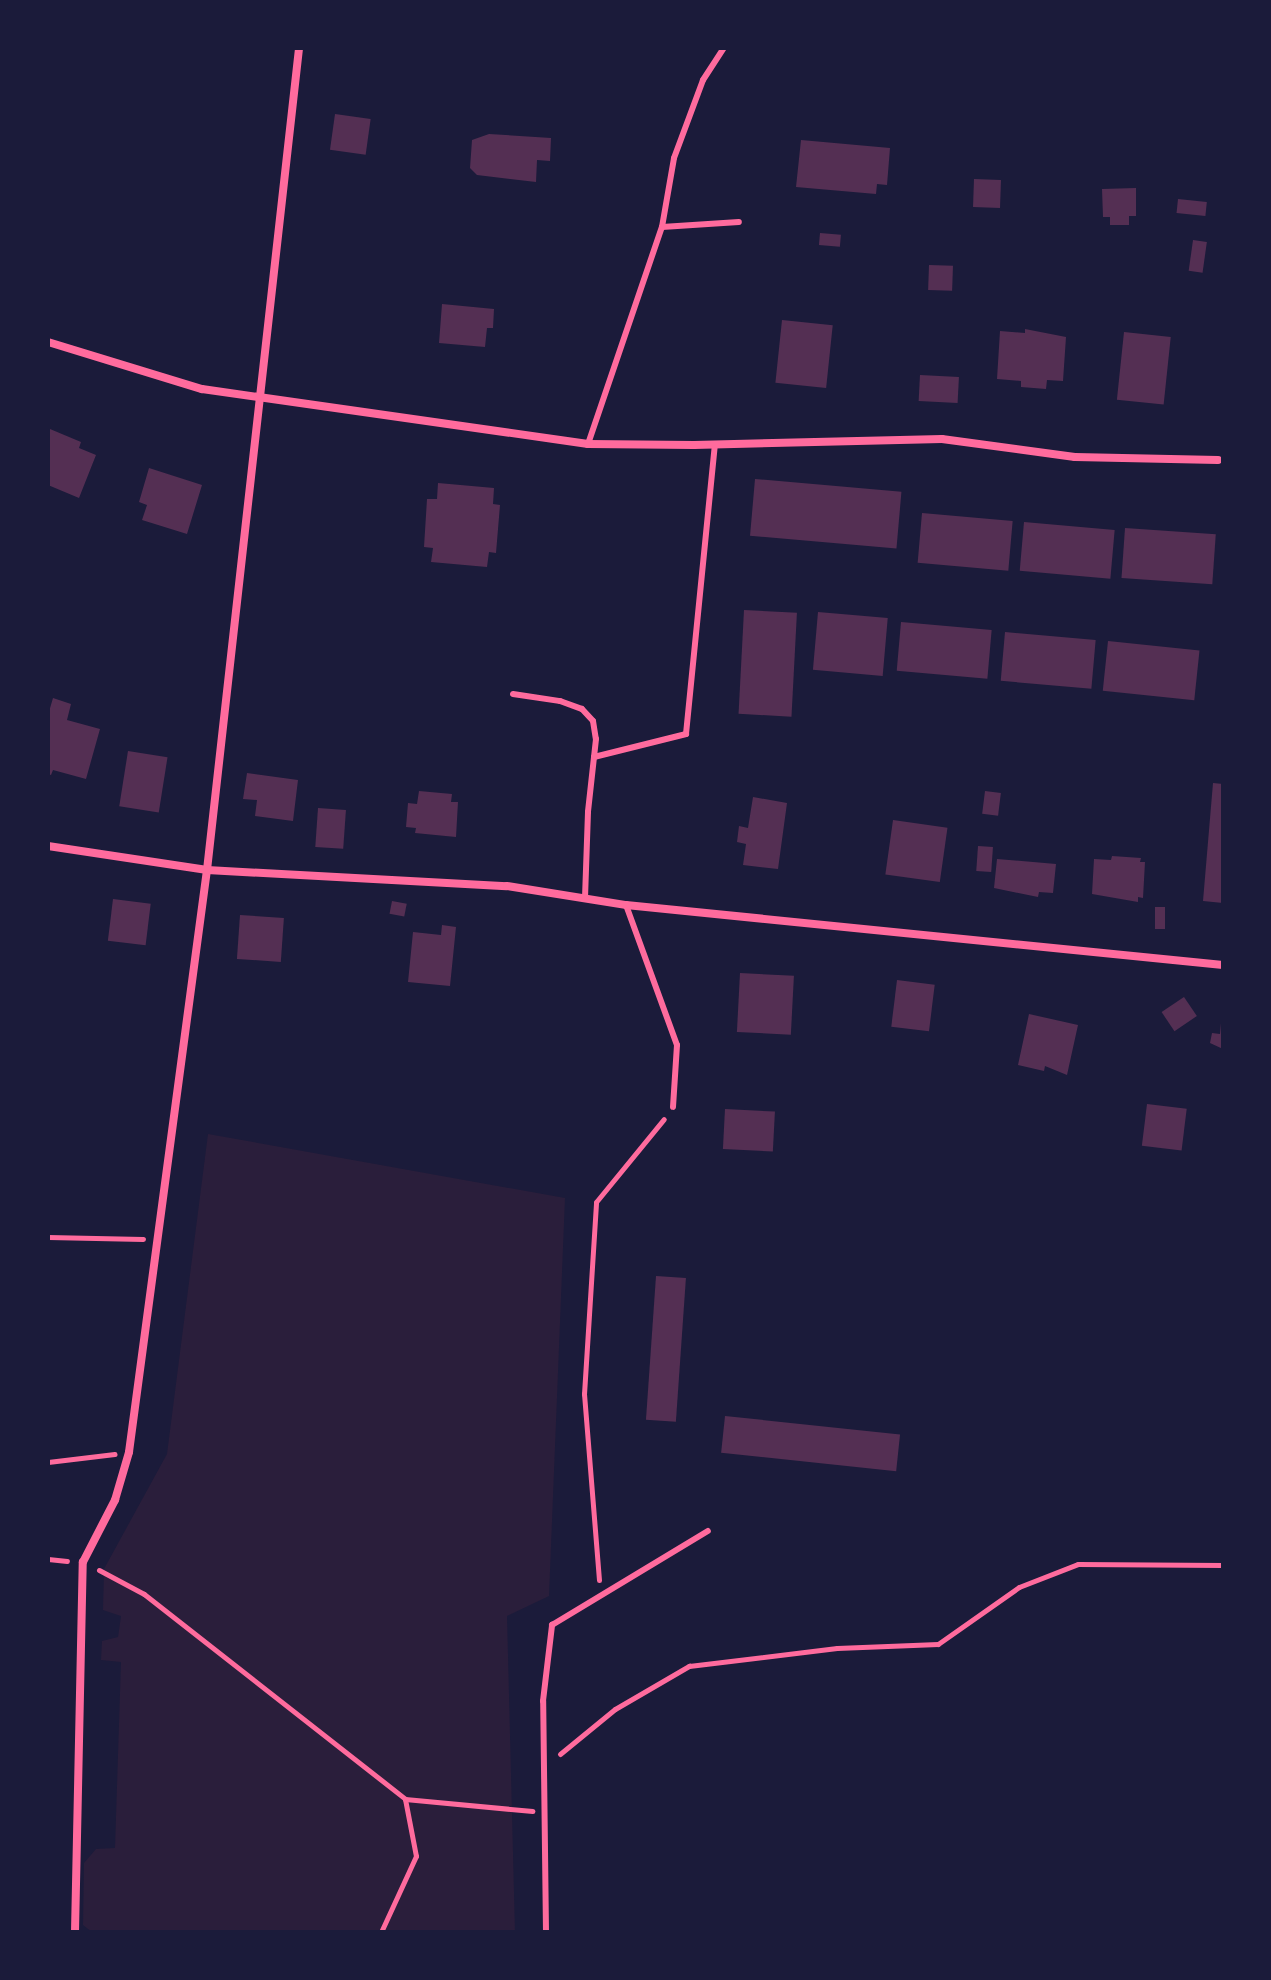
<!DOCTYPE html>
<html>
<head>
<meta charset="utf-8">
<style>
  body { margin:0 }
  #map { position:relative; width:1271px; height:1980px; overflow:hidden; background:#1b1b3a; font-family:"DejaVu Sans",sans-serif }
  div>[style] { position:absolute }
  [style*='--x'] { left:calc(var(--x)*1px); top:calc(var(--y)*1px); width:calc(var(--w)*1px); rotate:calc(var(--a)*1deg) }
  .green>* { inset:0; background:#2a1e3b }
  .building>* { inset:0; background:#542f53; transform-origin:0 0 }
  .path>* { height:5px; margin:-2.5px; padding:0 2.5px; transform-origin:2.5px; border-radius:2.5px; background:#ff6b9d }
  .service>* { height:6px; margin:-3px; padding:0 3px; transform-origin:3px; border-radius:3px; background:#ff6b9d }
  .minor>* { height:8px; margin:-4px; padding:0 4px; transform-origin:4px; border-radius:4px; background:#ff6b9d }
  span { translate:-50% -50%; white-space:nowrap; text-align:center; line-height:1.15; -webkit-text-stroke:8px #1b1b3a; paint-order:stroke }
  .frame { position:absolute; inset:0; border:50px solid #1b1b3a; pointer-events:none }
</style>
</head>
<body>
<div id="map">
  <div class="green">
    <div style="clip-path:polygon(208px 1134px,565px 1198px,549px 1596px,507px 1616px,515px 1932px,92px 1932px,83px 1925px,84px 1863px,96px 1849px,115px 1848px,121px 1662px,101px 1660px,102px 1641px,118px 1637px,121px 1616px,103px 1610px,104px 1569px,167px 1454px)"></div>
  </div>
  <div class="building">
    <div style="left:335px;top:114px;width:36px;height:36px;rotate:8deg"></div>
    <div style="clip-path:polygon(489px 134px,551px 138px,550px 161px,537px 160px,536px 182px,477px 175px,470px 168px,472px 140px)"></div>
    <div style="clip-path:polygon(801px 140px,890px 148px,887px 185px,877px 184px,876px 194px,796px 187px)"></div>
    <div style="left:974px;top:179px;width:27px;height:28px;rotate:2deg"></div>
    <div style="clip-path:polygon(1136px 188px,1136px 216px,1129px 216px,1129px 225px,1110px 225px,1110px 217px,1103px 217px,1102px 189px)"></div>
    <div style="left:1178px;top:199px;width:29px;height:14px;rotate:6deg"></div>
    <div style="left:820px;top:233px;width:21px;height:12px;rotate:5deg"></div>
    <div style="left:1193px;top:240px;width:14px;height:31px;rotate:8deg"></div>
    <div style="left:929px;top:265px;width:24px;height:25px;rotate:2deg"></div>
    <div style="clip-path:polygon(442px 304px,494px 309px,493px 328px,487px 328px,485px 347px,439px 343px)"></div>
    <div style="left:782px;top:320px;width:51px;height:63px;rotate:6deg"></div>
    <div style="clip-path:polygon(1025px 329px,1066px 337px,1063px 381px,1047px 380px,1046px 389px,1021px 387px,1021px 381px,997px 379px,1000px 331px,1025px 333px)"></div>
    <div style="left:1124px;top:332px;width:47px;height:68px;rotate:6deg"></div>
    <div style="left:920px;top:375px;width:39px;height:26px;rotate:3deg"></div>
    <div style="clip-path:polygon(50px 429px,81px 442px,79px 448px,96px 455px,79px 498px,48px 485px)"></div>
    <div style="clip-path:polygon(149px 468px,202px 485px,187px 534px,142px 520px,147px 505px,139px 502px)"></div>
    <div style="left:755px;top:479px;width:147px;height:57px;rotate:5deg"></div>
    <div style="clip-path:polygon(438px 483px,494px 488px,493px 504px,500px 505px,496px 553px,489px 552px,487px 567px,431px 562px,433px 548px,424px 547px,427px 499px,437px 499px)"></div>
    <div style="left:922px;top:513px;width:91px;height:50px;rotate:5deg"></div>
    <div style="left:1024px;top:522px;width:91px;height:49px;rotate:5deg"></div>
    <div style="left:1125px;top:528px;width:91px;height:50px;rotate:4deg"></div>
    <div style="left:744px;top:610px;width:53px;height:104px;rotate:3deg"></div>
    <div style="left:818px;top:612px;width:70px;height:58px;rotate:5deg"></div>
    <div style="left:901px;top:622px;width:91px;height:49px;rotate:5deg"></div>
    <div style="left:1005px;top:632px;width:91px;height:49px;rotate:5deg"></div>
    <div style="left:1108px;top:641px;width:92px;height:50px;rotate:6deg"></div>
    <div style="clip-path:polygon(53px 698px,71px 704px,67px 720px,100px 729px,86px 779px,53px 770px,51px 775px,48px 774px,48px 715px)"></div>
    <div style="left:128px;top:751px;width:40px;height:56px;rotate:9deg"></div>
    <div style="clip-path:polygon(247px 773px,298px 780px,293px 821px,255px 816px,257px 800px,243px 799px)"></div>
    <div style="clip-path:polygon(1213px 783px,1223px 784px,1223px 903px,1203px 901px)"></div>
    <div style="clip-path:polygon(419px 791px,452px 794px,451px 802px,458px 802px,456px 837px,415px 833px,416px 828px,406px 827px,408px 803px,417px 804px)"></div>
    <div style="left:985px;top:791px;width:16px;height:23px;rotate:7deg"></div>
    <div style="clip-path:polygon(753px 797px,787px 803px,778px 869px,743px 865px,746px 844px,737px 842px,739px 826px,748px 828px)"></div>
    <div style="left:318px;top:808px;width:28px;height:39px;rotate:4deg"></div>
    <div style="left:893px;top:820px;width:55px;height:55px;rotate:8deg"></div>
    <div style="left:978px;top:846px;width:15px;height:25px;rotate:4deg"></div>
    <div style="clip-path:polygon(1112px 856px,1141px 858px,1140px 862px,1145px 862px,1143px 898px,1138px 897px,1138px 902px,1092px 894px,1094px 859px,1111px 860px)"></div>
    <div style="clip-path:polygon(997px 859px,1056px 864px,1053px 893px,1039px 892px,1038px 897px,994px 888px)"></div>
    <div style="left:113px;top:899px;width:38px;height:42px;rotate:7deg"></div>
    <div style="left:392px;top:901px;width:15px;height:13px;rotate:11deg"></div>
    <div style="left:1155px;top:907px;width:10px;height:22px"></div>
    <div style="left:240px;top:915px;width:44px;height:44px;rotate:4deg"></div>
    <div style="clip-path:polygon(442px 925px,456px 927px,450px 986px,408px 982px,413px 932px,441px 935px)"></div>
    <div style="left:740px;top:973px;width:54px;height:59px;rotate:3deg"></div>
    <div style="left:897px;top:980px;width:38px;height:47px;rotate:7deg"></div>
    <div style="left:1184px;top:997px;width:23px;height:27px;rotate:56deg"></div>
    <div style="clip-path:polygon(1029px 1014px,1078px 1025px,1067px 1075px,1045px 1066px,1044px 1071px,1018px 1065px)"></div>
    <div style="clip-path:polygon(1221px 1023px,1223px 1023px,1223px 1049px,1210px 1043px,1212px 1033px,1220px 1034px)"></div>
    <div style="left:1147px;top:1104px;width:40px;height:42px;rotate:7deg"></div>
    <div style="left:725px;top:1109px;width:50px;height:40px;rotate:3deg"></div>
    <div style="left:656px;top:1276px;width:30px;height:144px;rotate:4deg"></div>
    <div style="left:725px;top:1416px;width:176px;height:37px;rotate:6deg"></div>
  </div>
  <div class="path">
    <div style="--x:48;--y:1237;--w:95;--a:1.2"></div>
    <div style="--x:48;--y:1462;--w:67;--a:-6.8"></div>
    <div style="--x:48;--y:1559;--w:19;--a:6"></div>
    <div style="--x:99;--y:1570;--w:51;--a:28.1"></div>
    <div style="--x:144;--y:1594;--w:332;--a:38.1"></div>
    <div style="--x:405;--y:1799;--w:58;--a:79.1"></div>
    <div style="--x:416;--y:1856;--w:84;--a:114.7"></div>
    <div style="--x:599;--y:1580;--w:187;--a:-94.6"></div>
    <div style="--x:584;--y:1394;--w:192;--a:-86.4"></div>
    <div style="--x:596;--y:1202;--w:107;--a:-50.7"></div>
    <div style="--x:560;--y:1754;--w:71;--a:-39.3"></div>
    <div style="--x:615;--y:1709;--w:86;--a:-30.2"></div>
    <div style="--x:689;--y:1666;--w:149;--a:-6.9"></div>
    <div style="--x:837;--y:1648;--w:101;--a:-2.3"></div>
    <div style="--x:938;--y:1644;--w:99;--a:-35.1"></div>
    <div style="--x:1019;--y:1587;--w:63;--a:-21.3"></div>
    <div style="--x:1078;--y:1564;--w:145;--a:0.4"></div>
    <div style="--x:405;--y:1799;--w:128;--a:5.4"></div>
  </div>
  <div class="service">
    <div style="--x:662;--y:227;--w:77;--a:-3.7"></div>
    <div style="--x:588;--y:444;--w:229;--a:-71.2"></div>
    <div style="--x:662;--y:227;--w:70;--a:-80.1"></div>
    <div style="--x:674;--y:158;--w:83;--a:-69.6"></div>
    <div style="--x:703;--y:80;--w:38;--a:-57"></div>
    <div style="--x:513;--y:694;--w:48;--a:8.5"></div>
    <div style="--x:560;--y:701;--w:23;--a:20"></div>
    <div style="--x:582;--y:709;--w:16;--a:47"></div>
    <div style="--x:593;--y:721;--w:18;--a:81"></div>
    <div style="--x:596;--y:739;--w:73;--a:96.3"></div>
    <div style="--x:588;--y:812;--w:85;--a:92"></div>
    <div style="--x:594;--y:757;--w:95;--a:-14"></div>
    <div style="--x:686;--y:734;--w:290;--a:-84.3"></div>
    <div style="--x:626;--y:905;--w:149;--a:70"></div>
    <div style="--x:677;--y:1045;--w:62;--a:93.7"></div>
    <div style="--x:546;--y:1932;--w:231;--a:-90.7"></div>
    <div style="--x:543;--y:1701;--w:77;--a:-83.2"></div>
    <div style="--x:552;--y:1625;--w:182;--a:-31.1"></div>
  </div>
  <div class="minor">
    <div style="--x:48;--y:342;--w:161;--a:17"></div>
    <div style="--x:202;--y:389;--w:390;--a:8.1"></div>
    <div style="--x:588;--y:444;--w:106;--a:0.5"></div>
    <div style="--x:694;--y:445;--w:248;--a:-1.4"></div>
    <div style="--x:942;--y:439;--w:134;--a:7.7"></div>
    <div style="--x:1075;--y:457;--w:143;--a:1.2"></div>
    <div style="--x:48;--y:846;--w:161;--a:8.6"></div>
    <div style="--x:207;--y:870;--w:300;--a:3.1"></div>
    <div style="--x:507;--y:886;--w:121;--a:9.1"></div>
    <div style="--x:626;--y:905;--w:600;--a:5.74"></div>
    <div style="--x:75;--y:1932;--w:370;--a:-88.8"></div>
    <div style="--x:83;--y:1562;--w:70;--a:-62.7"></div>
    <div style="--x:115;--y:1500;--w:50;--a:-73.7"></div>
    <div style="--x:129;--y:1452;--w:587;--a:-82.37"></div>
    <div style="--x:207;--y:870;--w:827;--a:-83.61"></div>
  </div>
  <div class="frame"></div>
</div>
</body>
</html>
